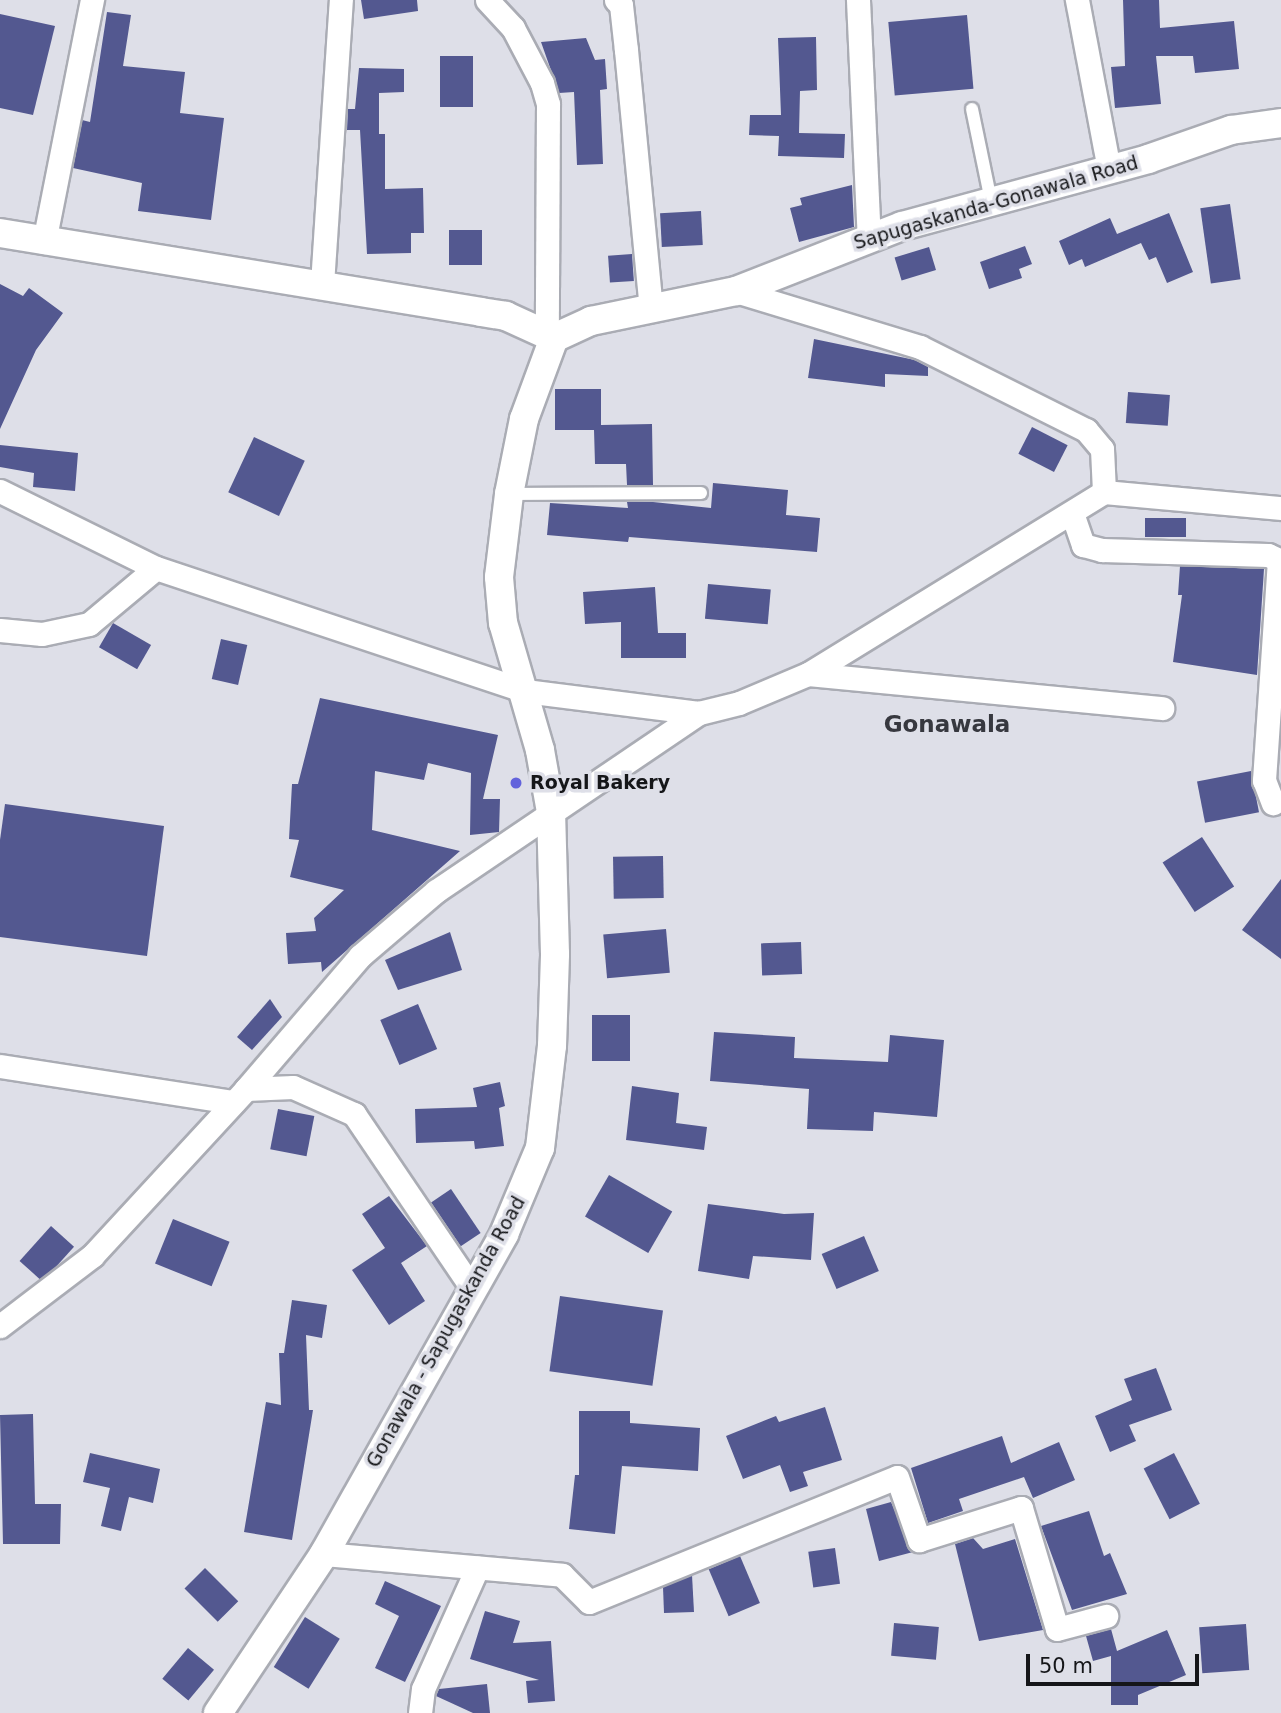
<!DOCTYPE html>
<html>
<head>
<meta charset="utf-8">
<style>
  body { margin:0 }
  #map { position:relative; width:1281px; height:1713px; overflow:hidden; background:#dedfe8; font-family:"DejaVu Sans",sans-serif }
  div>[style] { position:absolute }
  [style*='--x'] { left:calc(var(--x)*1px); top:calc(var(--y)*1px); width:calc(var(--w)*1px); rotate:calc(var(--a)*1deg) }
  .building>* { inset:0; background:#535890; transform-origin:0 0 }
  .roads { filter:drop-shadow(2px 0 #aaacb4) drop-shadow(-2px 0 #aaacb4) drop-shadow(0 2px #aaacb4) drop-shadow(0 -2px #aaacb4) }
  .service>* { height:12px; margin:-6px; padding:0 6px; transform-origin:6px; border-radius:6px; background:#fff }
  .minor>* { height:23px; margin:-11.5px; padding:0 11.5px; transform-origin:11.5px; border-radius:11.5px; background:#fff }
  .tertiary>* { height:28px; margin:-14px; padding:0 14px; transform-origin:14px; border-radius:14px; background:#fff }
  .dots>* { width:19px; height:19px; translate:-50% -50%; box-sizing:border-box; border:4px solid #dedfe8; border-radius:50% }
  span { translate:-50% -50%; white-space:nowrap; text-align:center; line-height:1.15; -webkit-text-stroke:7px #dedfe8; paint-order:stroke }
  .street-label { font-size:19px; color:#151619 }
  .poi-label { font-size:19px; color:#151619; font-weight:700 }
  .left { translate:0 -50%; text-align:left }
  .quarter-label { font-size:23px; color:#37383f; font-weight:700 }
  .scale { position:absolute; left:1026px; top:1654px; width:173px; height:32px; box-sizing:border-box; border:4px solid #151619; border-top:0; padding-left:9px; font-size:21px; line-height:24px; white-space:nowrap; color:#151619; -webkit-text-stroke:5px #dedfe8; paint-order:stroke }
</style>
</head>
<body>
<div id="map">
  <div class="building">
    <div style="clip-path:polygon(361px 0,417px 0,418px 11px,364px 19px)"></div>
    <div style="clip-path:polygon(1123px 0,1159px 0,1160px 28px,1234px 21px,1239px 69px,1195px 73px,1193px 56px,1156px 56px,1161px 104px,1115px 108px,1111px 67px,1125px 66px)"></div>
    <div style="clip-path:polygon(107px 12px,131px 15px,123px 66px,185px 72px,180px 113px,224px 118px,211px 220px,138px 211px,142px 183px,73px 168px,82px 120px,90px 122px)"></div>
    <div style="clip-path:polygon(0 14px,55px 26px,33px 115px,0 108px)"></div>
    <div style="left:967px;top:15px;width:74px;height:79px;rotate:85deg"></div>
    <div style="clip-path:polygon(816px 37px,817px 90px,800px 91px,799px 133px,845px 134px,844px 158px,778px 156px,779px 136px,749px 135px,750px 115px,781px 115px,778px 38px)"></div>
    <div style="clip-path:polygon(586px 38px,595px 60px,605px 59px,607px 89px,600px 90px,603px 164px,577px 165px,574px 92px,559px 93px,541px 42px)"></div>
    <div style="left:440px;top:56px;width:33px;height:51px"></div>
    <div style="clip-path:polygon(359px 68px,404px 69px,404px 92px,379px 93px,379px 134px,385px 134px,385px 189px,423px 188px,424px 233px,411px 233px,411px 253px,367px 254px,360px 130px,347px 130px,348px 109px,355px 109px)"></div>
    <div style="clip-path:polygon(852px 185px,854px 227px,799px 242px,790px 208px,802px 205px,800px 198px)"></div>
    <div style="left:1230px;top:204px;width:76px;height:30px;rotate:82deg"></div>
    <div style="left:701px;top:211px;width:34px;height:41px;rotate:87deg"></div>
    <div style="clip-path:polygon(1169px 213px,1193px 272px,1167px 283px,1156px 257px,1149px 260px,1141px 243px,1085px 267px,1082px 259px,1069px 265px,1059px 241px,1110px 218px,1117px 234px)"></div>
    <div style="left:449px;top:230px;width:33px;height:35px"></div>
    <div style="clip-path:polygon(1025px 246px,1032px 264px,1019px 269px,1022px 278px,989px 289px,980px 262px)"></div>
    <div style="left:929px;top:247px;width:24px;height:36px;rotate:73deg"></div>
    <div style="left:632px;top:254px;width:27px;height:24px;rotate:86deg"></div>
    <div style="clip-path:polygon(0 284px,23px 296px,29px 288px,63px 313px,36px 350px,0 429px)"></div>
    <div style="clip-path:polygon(814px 339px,915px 360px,928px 367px,928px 376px,885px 374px,885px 387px,808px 378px)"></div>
    <div style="clip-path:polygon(555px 389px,601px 389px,601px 425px,652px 424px,653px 485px,627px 485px,626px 464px,595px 464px,594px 430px,555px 430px)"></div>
    <div style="left:1128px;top:392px;width:42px;height:31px;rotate:4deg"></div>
    <div style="left:1032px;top:427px;width:40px;height:30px;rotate:27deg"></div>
    <div style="left:254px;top:437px;width:56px;height:61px;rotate:25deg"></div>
    <div style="clip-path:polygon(0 445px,78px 453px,75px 491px,33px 487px,34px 473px,0 467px)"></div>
    <div style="clip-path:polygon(713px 483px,788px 490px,786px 515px,820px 518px,817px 552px,629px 537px,628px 542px,547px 535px,550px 503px,628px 508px,627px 502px,653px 502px,711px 508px)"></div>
    <div style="left:1145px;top:518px;width:41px;height:19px"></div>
    <div style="clip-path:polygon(1180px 566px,1264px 569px,1257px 675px,1173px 662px,1182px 595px,1178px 595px)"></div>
    <div style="left:708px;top:584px;width:63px;height:35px;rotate:5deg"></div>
    <div style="clip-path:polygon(655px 587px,658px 633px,686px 633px,686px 658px,621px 658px,621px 622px,585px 624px,583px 592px)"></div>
    <div style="left:113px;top:623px;width:44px;height:28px;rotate:30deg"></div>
    <div style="left:221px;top:639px;width:27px;height:41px;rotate:13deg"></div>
    <div style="clip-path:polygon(320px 698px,498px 735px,483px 799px,500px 799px,499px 832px,470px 835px,471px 773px,428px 763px,424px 780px,375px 771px,372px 830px,460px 851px,322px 972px,321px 962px,288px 964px,286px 933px,316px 931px,314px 918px,344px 890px,290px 877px,299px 840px,289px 839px,292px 784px,298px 784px)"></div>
    <div style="left:1251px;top:771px;width:42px;height:55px;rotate:79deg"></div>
    <div style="clip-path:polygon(5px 804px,164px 826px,147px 956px,0 937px,0 840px)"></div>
    <div style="left:1202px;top:837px;width:59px;height:47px;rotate:57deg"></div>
    <div style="left:663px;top:856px;width:42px;height:50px;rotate:89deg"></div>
    <div style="clip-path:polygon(1281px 879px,1281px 959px,1242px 930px)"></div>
    <div style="left:666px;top:929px;width:44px;height:63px;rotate:85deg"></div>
    <div style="clip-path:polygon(450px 932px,462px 970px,398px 990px,385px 960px)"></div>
    <div style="left:801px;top:942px;width:32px;height:40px;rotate:88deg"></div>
    <div style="clip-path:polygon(270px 999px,282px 1017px,252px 1050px,237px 1037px)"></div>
    <div style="left:418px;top:1004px;width:49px;height:41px;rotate:67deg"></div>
    <div style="left:592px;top:1015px;width:38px;height:46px"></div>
    <div style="clip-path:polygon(714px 1032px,795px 1037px,794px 1058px,888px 1062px,890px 1035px,944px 1040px,937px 1117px,874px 1112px,873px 1131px,807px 1129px,809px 1089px,710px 1081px)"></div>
    <div style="clip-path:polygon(500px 1082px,505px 1106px,499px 1108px,504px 1146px,475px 1149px,474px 1141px,416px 1143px,415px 1109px,477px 1107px,473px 1088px)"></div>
    <div style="clip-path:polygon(632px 1086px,679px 1093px,676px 1123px,707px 1127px,704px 1150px,626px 1140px)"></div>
    <div style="left:278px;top:1109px;width:37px;height:41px;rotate:11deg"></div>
    <div style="left:609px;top:1175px;width:73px;height:48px;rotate:30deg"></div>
    <div style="left:451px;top:1189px;width:53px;height:24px;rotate:56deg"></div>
    <div style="clip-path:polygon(389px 1196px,427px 1246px,401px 1263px,425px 1301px,389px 1325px,352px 1270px,385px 1248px,362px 1214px)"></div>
    <div style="clip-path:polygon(708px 1204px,784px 1214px,814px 1213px,811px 1260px,753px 1256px,749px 1279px,698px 1271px)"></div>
    <div style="left:173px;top:1219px;width:61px;height:48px;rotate:22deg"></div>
    <div style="left:51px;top:1226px;width:31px;height:47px;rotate:42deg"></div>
    <div style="left:864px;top:1236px;width:38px;height:46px;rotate:67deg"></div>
    <div style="left:560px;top:1296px;width:104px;height:76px;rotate:8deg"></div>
    <div style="clip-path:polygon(292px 1300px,327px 1305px,322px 1338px,306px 1335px,309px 1410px,313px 1410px,292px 1540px,244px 1532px,266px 1402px,281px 1405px,279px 1353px,284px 1353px)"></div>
    <div style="clip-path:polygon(1156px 1368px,1172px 1410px,1129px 1425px,1136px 1441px,1110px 1452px,1095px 1416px,1132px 1400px,1124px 1379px)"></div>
    <div style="clip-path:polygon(825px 1407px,842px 1460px,803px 1472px,808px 1486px,790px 1492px,780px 1465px,743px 1479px,726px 1436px,776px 1416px,779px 1422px)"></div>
    <div style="clip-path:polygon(579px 1411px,630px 1411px,630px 1423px,700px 1428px,698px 1471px,622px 1466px,615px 1534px,569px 1529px,575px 1475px,579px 1475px)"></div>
    <div style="clip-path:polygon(33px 1414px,35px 1504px,61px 1504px,60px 1544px,3px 1544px,0 1415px)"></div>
    <div style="clip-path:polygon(1002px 1436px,1011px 1463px,1059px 1442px,1075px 1480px,1033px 1498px,1024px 1477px,959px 1499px,963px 1511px,928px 1523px,911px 1468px)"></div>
    <div style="clip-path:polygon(90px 1453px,160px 1469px,153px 1503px,129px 1497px,121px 1531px,101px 1526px,110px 1488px,83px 1482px)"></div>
    <div style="left:1174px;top:1453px;width:57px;height:34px;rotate:63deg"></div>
    <div style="clip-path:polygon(891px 1502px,913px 1552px,879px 1561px,866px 1509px)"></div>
    <div style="clip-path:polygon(1089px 1511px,1104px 1556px,1110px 1553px,1127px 1594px,1072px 1610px,1041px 1526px)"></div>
    <div style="clip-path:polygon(973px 1538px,983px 1549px,1015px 1539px,1043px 1630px,979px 1641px,955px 1544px)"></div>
    <div style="left:835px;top:1548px;width:36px;height:27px;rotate:82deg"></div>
    <div style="left:740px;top:1556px;width:51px;height:34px;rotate:67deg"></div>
    <div style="left:205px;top:1568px;width:47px;height:29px;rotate:45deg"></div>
    <div style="clip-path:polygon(692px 1575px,694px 1612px,664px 1613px,663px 1587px)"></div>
    <div style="clip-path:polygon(385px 1581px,441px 1606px,405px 1682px,375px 1668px,399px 1616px,375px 1604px)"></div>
    <div style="clip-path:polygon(485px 1611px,520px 1621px,513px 1643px,551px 1641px,555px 1701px,528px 1703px,526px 1681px,539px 1680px,470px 1659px)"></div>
    <div style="left:305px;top:1617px;width:41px;height:59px;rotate:32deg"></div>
    <div style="left:894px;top:1623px;width:45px;height:33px;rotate:5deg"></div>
    <div style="left:1246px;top:1624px;width:46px;height:47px;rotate:86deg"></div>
    <div style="clip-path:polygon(1111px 1629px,1117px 1651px,1167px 1630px,1186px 1675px,1138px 1695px,1138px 1705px,1111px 1705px,1111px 1656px,1093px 1661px,1086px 1636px)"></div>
    <div style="left:188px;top:1648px;width:34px;height:40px;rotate:40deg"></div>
    <div style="clip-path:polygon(487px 1684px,490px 1713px,473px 1713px,436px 1696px,439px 1689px)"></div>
  </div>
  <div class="roads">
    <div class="service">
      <div style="--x:972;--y:109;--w:94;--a:78.3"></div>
      <div style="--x:509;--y:494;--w:192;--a:-0.3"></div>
    </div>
    <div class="minor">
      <div style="--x:487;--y:0;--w:38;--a:47"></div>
      <div style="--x:513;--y:28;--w:62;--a:62.2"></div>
      <div style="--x:542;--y:83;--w:22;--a:74"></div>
      <div style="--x:548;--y:104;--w:228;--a:90.3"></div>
      <div style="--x:616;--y:0;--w:7;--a:45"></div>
      <div style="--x:621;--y:5;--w:45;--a:83.7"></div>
      <div style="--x:626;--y:50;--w:261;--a:84.5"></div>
      <div style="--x:858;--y:0;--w:238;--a:87.4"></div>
      <div style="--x:1077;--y:0;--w:173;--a:79.3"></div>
      <div style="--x:44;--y:242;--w:247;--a:-78.8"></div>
      <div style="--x:322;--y:284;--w:285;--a:-86.2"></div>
      <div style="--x:736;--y:291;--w:192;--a:16.9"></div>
      <div style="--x:920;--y:347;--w:186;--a:26.6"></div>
      <div style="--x:1086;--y:430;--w:25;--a:50"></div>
      <div style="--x:1102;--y:449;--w:43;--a:87.3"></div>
      <div style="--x:0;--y:491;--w:174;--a:26.3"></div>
      <div style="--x:156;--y:568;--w:389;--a:18.4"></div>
      <div style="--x:525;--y:691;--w:175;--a:7.2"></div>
      <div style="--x:699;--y:713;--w:41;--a:-14"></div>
      <div style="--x:739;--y:703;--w:75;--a:-22.8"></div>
      <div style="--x:808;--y:674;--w:347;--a:-31.6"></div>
      <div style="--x:1104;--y:492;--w:178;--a:5.2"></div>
      <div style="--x:1072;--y:513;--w:34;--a:71"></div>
      <div style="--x:1083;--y:545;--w:20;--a:15"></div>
      <div style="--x:1102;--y:550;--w:166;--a:1.7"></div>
      <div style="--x:1268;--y:555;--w:12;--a:24"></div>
      <div style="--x:1279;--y:560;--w:221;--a:93.9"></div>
      <div style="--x:1264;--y:780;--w:25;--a:69"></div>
      <div style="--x:0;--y:630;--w:42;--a:5.4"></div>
      <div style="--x:42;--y:634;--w:48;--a:-12"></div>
      <div style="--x:89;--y:624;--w:87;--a:-39.9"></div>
      <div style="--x:808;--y:674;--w:356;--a:5.5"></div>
      <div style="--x:0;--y:1066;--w:236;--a:8.8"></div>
      <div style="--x:246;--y:1089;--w:175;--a:-49.4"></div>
      <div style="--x:360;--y:956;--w:100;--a:-40.5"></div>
      <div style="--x:436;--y:891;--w:318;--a:-34.1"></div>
      <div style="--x:0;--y:1326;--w:116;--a:-37.3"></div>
      <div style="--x:92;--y:1256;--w:227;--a:-47.3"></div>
      <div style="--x:246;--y:1089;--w:47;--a:-2.4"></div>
      <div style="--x:293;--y:1087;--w:67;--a:23.9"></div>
      <div style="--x:354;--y:1114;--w:210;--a:55.9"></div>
      <div style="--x:324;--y:1554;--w:239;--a:5"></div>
      <div style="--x:562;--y:1575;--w:38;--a:45"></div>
      <div style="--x:589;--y:1602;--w:332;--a:-22.1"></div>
      <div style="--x:897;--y:1477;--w:67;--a:70.8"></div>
      <div style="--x:919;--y:1540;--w:107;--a:-17.4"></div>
      <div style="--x:1021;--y:1508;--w:126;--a:73.4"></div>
      <div style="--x:1057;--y:1629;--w:51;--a:-14.9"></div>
      <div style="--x:420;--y:1713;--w:24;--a:-83"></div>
      <div style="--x:423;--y:1689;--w:133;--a:-65.9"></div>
    </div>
    <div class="tertiary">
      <div style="--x:0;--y:233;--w:487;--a:9.3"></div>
      <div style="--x:481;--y:312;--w:25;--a:9"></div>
      <div style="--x:506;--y:316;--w:53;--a:24.6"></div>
      <div style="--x:218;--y:1713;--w:191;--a:-56.3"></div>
      <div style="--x:324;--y:1554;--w:367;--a:-60.6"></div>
      <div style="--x:504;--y:1234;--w:93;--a:-67.3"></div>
      <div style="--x:540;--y:1148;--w:103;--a:-83.3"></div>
      <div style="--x:552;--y:1046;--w:92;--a:-88.1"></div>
      <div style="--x:555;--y:954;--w:142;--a:-91.6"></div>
      <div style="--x:551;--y:812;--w:63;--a:-100.1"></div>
      <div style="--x:540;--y:750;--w:132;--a:-106.2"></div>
      <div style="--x:503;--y:623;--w:46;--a:-95"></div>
      <div style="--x:499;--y:577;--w:84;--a:-83.1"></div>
      <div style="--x:509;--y:494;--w:76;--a:-78.7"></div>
      <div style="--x:524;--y:419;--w:86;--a:-69.7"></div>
      <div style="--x:554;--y:338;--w:41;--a:-24.7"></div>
      <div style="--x:591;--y:321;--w:148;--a:-11.7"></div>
      <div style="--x:736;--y:291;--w:178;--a:-21.4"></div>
      <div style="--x:902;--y:226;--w:255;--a:-15.2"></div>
      <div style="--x:1148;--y:159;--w:88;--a:-19.3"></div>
      <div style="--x:1231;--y:130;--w:50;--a:-8"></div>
    </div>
  </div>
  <div class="dots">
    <div style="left:516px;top:783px;background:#6363dc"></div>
  </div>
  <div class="street-label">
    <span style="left:996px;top:203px;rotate:-16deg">Sapugaskanda-Gonawala Road</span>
    <span style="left:446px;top:1332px;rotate:-61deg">Gonawala - Sapugaskanda Road</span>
  </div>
  <div class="poi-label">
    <span class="left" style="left:530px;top:783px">Royal Bakery</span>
  </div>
  <div class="quarter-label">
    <span style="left:947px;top:724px">Gonawala</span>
  </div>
  <div class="scale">50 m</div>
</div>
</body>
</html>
